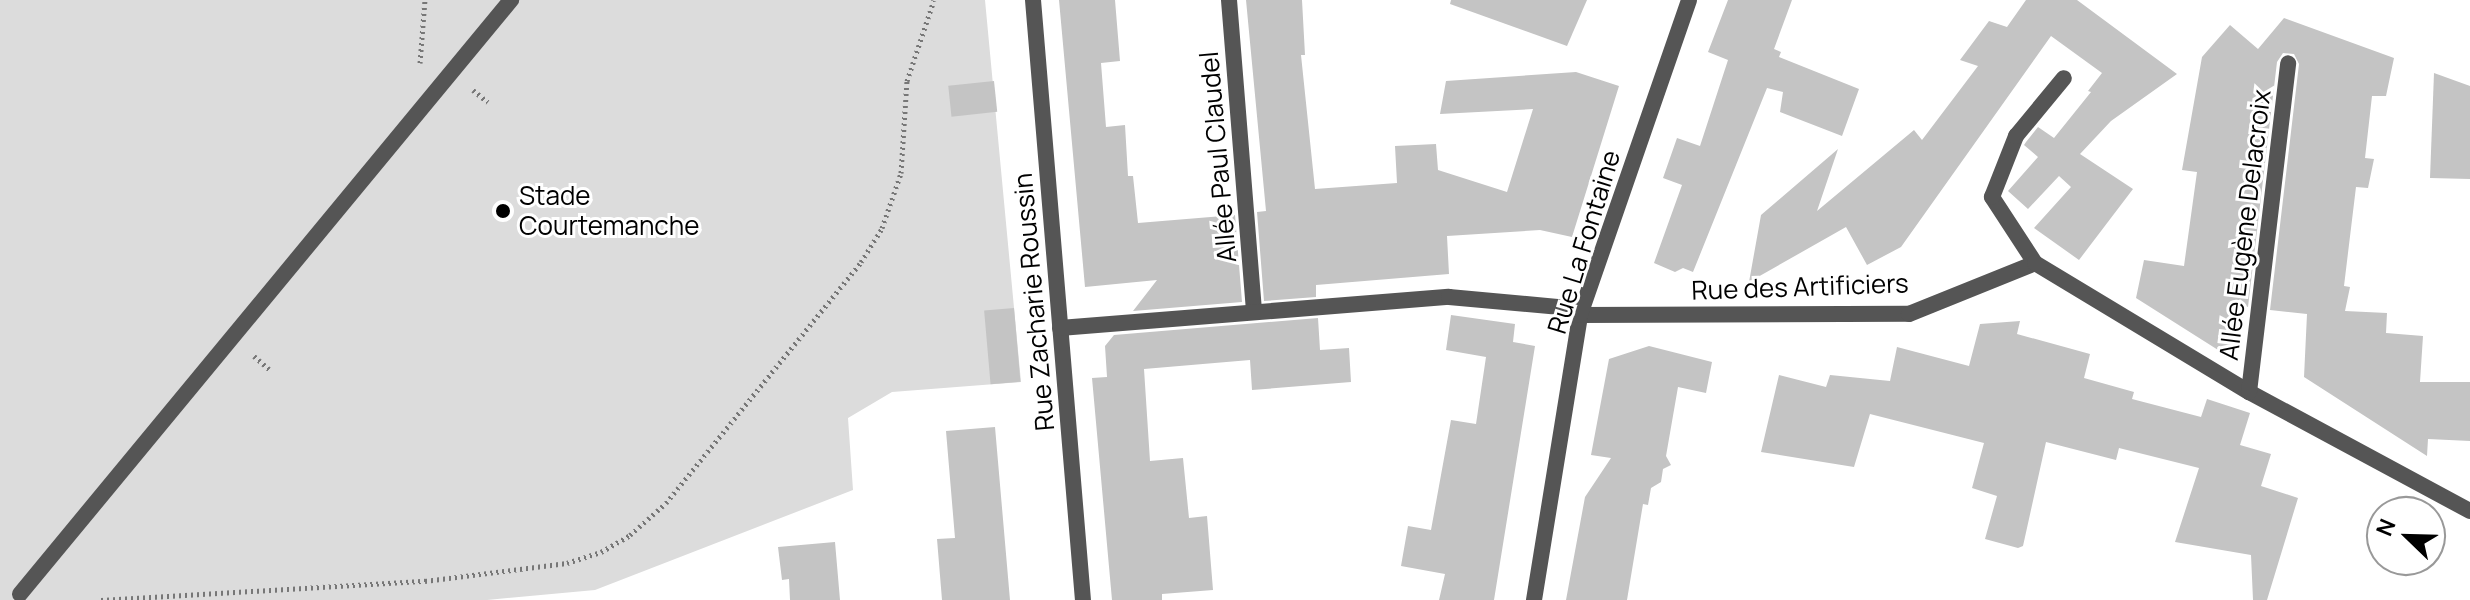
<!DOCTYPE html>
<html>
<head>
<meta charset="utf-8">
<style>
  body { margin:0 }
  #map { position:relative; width:2470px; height:600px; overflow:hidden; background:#fff; font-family:Manrope,sans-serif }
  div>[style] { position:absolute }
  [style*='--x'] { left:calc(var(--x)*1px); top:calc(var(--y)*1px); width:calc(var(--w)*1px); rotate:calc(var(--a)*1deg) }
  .green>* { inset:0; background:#dcdcdc }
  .building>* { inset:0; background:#c4c4c4; transform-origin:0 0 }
  .path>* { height:5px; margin-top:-2.5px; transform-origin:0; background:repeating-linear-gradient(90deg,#777 0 2px,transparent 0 6px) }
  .lane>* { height:16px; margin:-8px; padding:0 8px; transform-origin:8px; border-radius:8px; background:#555 }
  .street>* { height:16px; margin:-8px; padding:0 8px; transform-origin:8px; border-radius:8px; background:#555 }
  .dots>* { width:22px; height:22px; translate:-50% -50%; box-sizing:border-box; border:4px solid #fff; border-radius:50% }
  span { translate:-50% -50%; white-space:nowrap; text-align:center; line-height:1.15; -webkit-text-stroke:6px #fff; paint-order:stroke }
  .street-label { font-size:26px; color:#000 }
  .poi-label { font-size:26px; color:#000 }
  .left { translate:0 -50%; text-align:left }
  .north { position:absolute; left:2366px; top:496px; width:80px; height:80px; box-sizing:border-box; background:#fff; border:2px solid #999; border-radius:50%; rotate:293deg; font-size:22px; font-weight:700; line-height:32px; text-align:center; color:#000 }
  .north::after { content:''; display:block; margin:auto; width:28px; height:36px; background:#000; clip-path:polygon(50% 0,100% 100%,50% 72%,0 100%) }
</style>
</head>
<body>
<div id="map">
  <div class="green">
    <div style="clip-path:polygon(0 0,985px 0,1021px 382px,892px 392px,848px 418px,853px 490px,595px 590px,487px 600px,0 600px)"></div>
  </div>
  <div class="building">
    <div style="clip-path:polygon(1059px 0,1115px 0,1120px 61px,1101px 63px,1106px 127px,1125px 125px,1128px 176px,1133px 176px,1138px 223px,1235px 215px,1242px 302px,1133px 311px,1157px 280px,1085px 287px)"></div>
    <div style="clip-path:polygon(1246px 0,1302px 0,1305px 55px,1301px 55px,1315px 189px,1397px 183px,1395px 146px,1436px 144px,1438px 170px,1507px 192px,1533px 109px,1440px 114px,1446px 81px,1576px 72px,1619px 86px,1572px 237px,1540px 230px,1447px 236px,1449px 274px,1316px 285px,1316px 297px,1264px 301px,1257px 212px,1266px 211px)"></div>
    <div style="clip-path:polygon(1451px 0,1587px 0,1567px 46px,1450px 4px)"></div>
    <div style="clip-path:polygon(1728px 0,1792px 0,1774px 49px,1781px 52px,1779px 57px,1859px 89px,1842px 136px,1780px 112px,1783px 92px,1767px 88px,1693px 272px,1683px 268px,1675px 272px,1654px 263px,1682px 185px,1663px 178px,1677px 138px,1700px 146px,1728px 60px,1708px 52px)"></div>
    <div style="clip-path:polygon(2026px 0,2077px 0,2177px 74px,2111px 121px,2080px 154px,2133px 189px,2079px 260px,2034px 228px,2071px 187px,2059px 176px,2028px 209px,2008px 191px,2038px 157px,2024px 145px,2026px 142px,2038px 127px,2054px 138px,2091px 92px,2088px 91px,2102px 73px,2051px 36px,1901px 247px,1867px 265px,1846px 227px,1749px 282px,1761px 215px,1838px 149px,1817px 211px,1914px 130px,1922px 140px,1978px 66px,1960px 60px,1989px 21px,2007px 27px)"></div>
    <div style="clip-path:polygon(2284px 18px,2394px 58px,2386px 96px,2372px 96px,2365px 158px,2374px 159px,2368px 188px,2356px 187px,2344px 286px,2350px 287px,2345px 311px,2387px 313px,2386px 333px,2423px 336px,2420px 382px,2470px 382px,2470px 441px,2428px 439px,2427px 456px,2304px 377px,2307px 314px,2270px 310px,2299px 64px,2294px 54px,2283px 53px,2277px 62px,2248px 307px,2245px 306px,2241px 330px,2226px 355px,2136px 298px,2144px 260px,2184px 266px,2197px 172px,2182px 170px,2202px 57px,2230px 25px,2258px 49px)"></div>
    <div style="clip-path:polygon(2434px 73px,2470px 86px,2470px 179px,2430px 178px)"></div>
    <div style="left:994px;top:81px;width:31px;height:46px;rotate:84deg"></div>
    <div style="left:1014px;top:308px;width:74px;height:30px;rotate:85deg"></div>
    <div style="clip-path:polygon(1451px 315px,1515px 324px,1513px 342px,1535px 346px,1494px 600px,1439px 600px,1445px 574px,1401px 566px,1408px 526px,1431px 530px,1451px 420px,1476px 424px,1486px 357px,1446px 350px)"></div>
    <div style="clip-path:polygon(1318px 318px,1320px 350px,1349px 348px,1351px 382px,1252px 390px,1250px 360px,1144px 369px,1150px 461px,1183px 458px,1189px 518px,1207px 516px,1213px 590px,1162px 594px,1162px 600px,1112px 600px,1092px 378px,1107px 377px,1105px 346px,1114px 335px)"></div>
    <div style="clip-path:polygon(2020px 321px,2017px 334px,2090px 354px,2084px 378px,2134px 392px,2132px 399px,2201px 417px,2207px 399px,2250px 413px,2240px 445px,2271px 454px,2261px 486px,2298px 498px,2267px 600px,2253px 600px,2251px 555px,2175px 542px,2199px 468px,2119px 448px,2116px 460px,2046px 442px,2023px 546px,2018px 548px,1985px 539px,1997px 496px,1972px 488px,1984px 443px,1870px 414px,1854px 467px,1761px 452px,1779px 375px,1826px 387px,1830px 375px,1890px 381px,1897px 347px,1969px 366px,1980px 324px)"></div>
    <div style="clip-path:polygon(1649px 346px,1712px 362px,1706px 393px,1678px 387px,1666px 456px,1671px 465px,1663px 469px,1661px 482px,1651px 488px,1648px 505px,1643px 504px,1627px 600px,1566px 600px,1585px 497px,1611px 458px,1591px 455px,1609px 359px)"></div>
    <div style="clip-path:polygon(995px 427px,1010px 600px,942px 600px,937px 539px,955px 538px,946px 431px)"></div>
    <div style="clip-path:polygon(835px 542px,840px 600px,790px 600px,789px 579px,782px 580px,778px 547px)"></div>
  </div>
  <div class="path">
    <div style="--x:420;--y:63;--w:63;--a:-85.5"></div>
    <div style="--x:473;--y:90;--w:19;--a:39"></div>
    <div style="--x:254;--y:356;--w:20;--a:41"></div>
    <div style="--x:101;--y:600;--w:325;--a:-3.4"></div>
    <div style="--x:425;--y:581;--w:143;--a:-7.2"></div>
    <div style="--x:567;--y:563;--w:36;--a:-18"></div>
    <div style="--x:601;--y:552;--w:34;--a:-30"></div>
    <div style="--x:630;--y:535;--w:48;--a:-41.6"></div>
    <div style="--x:666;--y:503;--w:310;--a:-51"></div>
    <div style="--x:861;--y:262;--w:40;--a:-58"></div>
    <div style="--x:882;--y:228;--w:58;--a:-70.9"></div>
    <div style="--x:901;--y:173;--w:92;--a:-86.3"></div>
    <div style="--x:907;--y:81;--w:85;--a:-71.6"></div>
  </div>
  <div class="lane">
    <div style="--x:20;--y:594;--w:771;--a:-50.42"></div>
  </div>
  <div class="street">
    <div style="--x:1033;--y:0;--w:602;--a:85.24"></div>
    <div style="--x:1229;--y:0;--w:312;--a:85.4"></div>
    <div style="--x:2035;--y:263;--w:79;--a:-123.1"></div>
    <div style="--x:1992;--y:197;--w:66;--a:-68.5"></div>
    <div style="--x:2016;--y:136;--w:75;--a:-50.4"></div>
    <div style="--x:1060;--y:328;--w:390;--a:-4.6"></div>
    <div style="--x:1449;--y:297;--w:109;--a:5.2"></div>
    <div style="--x:1558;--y:307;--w:23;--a:20"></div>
    <div style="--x:1580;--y:315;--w:329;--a:-0.2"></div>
    <div style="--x:1909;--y:314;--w:136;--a:-22"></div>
    <div style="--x:2035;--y:263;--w:250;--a:31.1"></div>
    <div style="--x:2249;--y:392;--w:251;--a:28.3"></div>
    <div style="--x:2249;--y:392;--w:331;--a:-83.2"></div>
    <div style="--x:1534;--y:600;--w:289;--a:-80.8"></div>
    <div style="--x:1580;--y:315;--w:333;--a:-70.9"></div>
  </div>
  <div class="dots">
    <div style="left:503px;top:211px;background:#000"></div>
  </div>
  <div class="street-label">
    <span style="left:1218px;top:157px;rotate:-95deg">Allée Paul Claudel</span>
    <span style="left:2245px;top:225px;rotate:-83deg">Allée Eugène Delacroix</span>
    <span style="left:1584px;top:242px;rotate:-73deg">Rue La Fontaine</span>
    <span style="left:1800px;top:287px;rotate:-2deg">Rue des Artificiers</span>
    <span style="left:1034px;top:302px;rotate:-95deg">Rue Zacharie Roussin</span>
  </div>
  <div class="poi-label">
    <span class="left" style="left:519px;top:211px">Stade<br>Courtemanche</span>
  </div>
  <div class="north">N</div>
</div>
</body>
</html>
